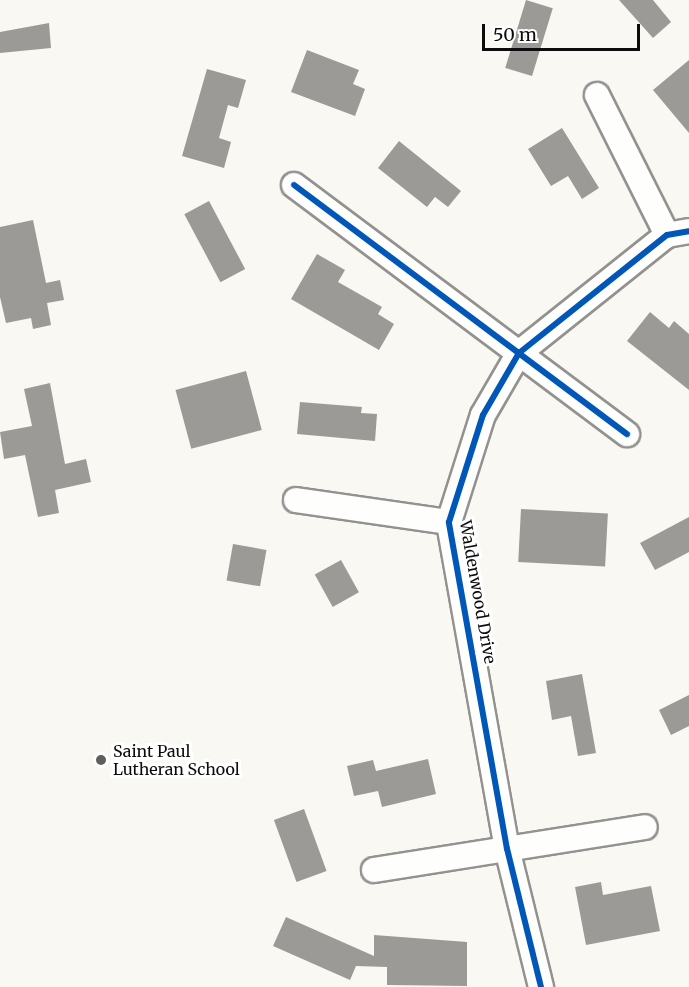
<!DOCTYPE html>
<html>
<head>
<meta charset="utf-8">
<style>
  body { margin:0 }
  #map { position:relative; width:689px; height:987px; overflow:hidden; background:#faf8f2; font-family:Merriweather,serif }
  div>[style] { position:absolute }
  [style*='--x'] { left:calc(var(--x)*1px); top:calc(var(--y)*1px); width:calc(var(--w)*1px); rotate:calc(var(--a)*1deg) }
  .building>* { inset:0; background:#9c9a97; transform-origin:0 0 }
  .roads { filter:drop-shadow(2px 0 #939290) drop-shadow(-2px 0 #939290) drop-shadow(0 2px #939290) drop-shadow(0 -2px #939290) }
  .minor>* { height:24px; margin:-12px; padding:0 12px; transform-origin:12px; border-radius:12px; background:#fefefd }
  .cycleway>* { height:6px; margin:-3px; padding:0 3px; transform-origin:3px; border-radius:3px; background:#0057b8 }
  .dots>* { width:16px; height:16px; translate:-50% -50%; box-sizing:border-box; border:3px solid #fff; border-radius:50% }
  span { translate:-50% -50%; white-space:nowrap; text-align:center; line-height:1.15; -webkit-text-stroke:6px #fff; paint-order:stroke }
  .street-label { font-size:16px; color:#0c0c0c }
  .poi-label { font-size:16px; color:#0c0c0c }
  .left { translate:0 -50%; text-align:left }
  .scale { position:absolute; left:482px; top:24px; width:158px; height:27px; box-sizing:border-box; border:3px solid #0c0c0c; border-top:0; padding-left:8px; font-size:18px; line-height:21px; white-space:nowrap; color:#0c0c0c; -webkit-text-stroke:4px #fff; paint-order:stroke }
</style>
</head>
<body>
<div id="map">
  <div class="building">
    <div style="left:526px;top:0;width:28px;height:71px;rotate:17deg"></div>
    <div style="clip-path:polygon(619px 0,653px 0,671px 22px,653px 38px)"></div>
    <div style="clip-path:polygon(49px 23px,51px 48px,0 53px,0 32px)"></div>
    <div style="clip-path:polygon(307px 50px,359px 70px,353px 84px,365px 89px,355px 116px,291px 92px)"></div>
    <div style="clip-path:polygon(689px 60px,689px 133px,653px 90px)"></div>
    <div style="clip-path:polygon(207px 69px,246px 80px,238px 108px,228px 105px,219px 138px,231px 142px,224px 168px,182px 156px)"></div>
    <div style="clip-path:polygon(562px 128px,599px 188px,582px 199px,568px 176px,551px 186px,528px 149px)"></div>
    <div style="clip-path:polygon(399px 141px,461px 191px,448px 207px,435px 197px,427px 207px,378px 168px)"></div>
    <div style="left:209px;top:201px;width:77px;height:28px;rotate:62deg"></div>
    <div style="clip-path:polygon(33px 220px,46px 283px,60px 280px,64px 300px,47px 303px,51px 325px,33px 329px,31px 318px,6px 323px,0 297px,0 227px)"></div>
    <div style="clip-path:polygon(317px 254px,345px 270px,338px 282px,382px 307px,378px 314px,394px 324px,379px 350px,291px 299px)"></div>
    <div style="clip-path:polygon(650px 312px,669px 328px,674px 321px,689px 334px,689px 390px,627px 341px)"></div>
    <div style="left:246px;top:371px;width:61px;height:73px;rotate:75deg"></div>
    <div style="clip-path:polygon(50px 383px,65px 464px,86px 459px,91px 482px,55px 490px,59px 513px,38px 517px,25px 455px,4px 459px,0 432px,32px 426px,24px 389px)"></div>
    <div style="clip-path:polygon(300px 402px,362px 407px,361px 413px,377px 414px,375px 441px,297px 434px)"></div>
    <div style="left:521px;top:509px;width:87px;height:53px;rotate:3deg"></div>
    <div style="clip-path:polygon(689px 517px,689px 552px,655px 570px,640px 543px)"></div>
    <div style="left:233px;top:544px;width:34px;height:37px;rotate:10deg"></div>
    <div style="left:341px;top:560px;width:37px;height:30px;rotate:61deg"></div>
    <div style="clip-path:polygon(582px 674px,596px 753px,578px 756px,571px 716px,552px 720px,546px 681px)"></div>
    <div style="clip-path:polygon(689px 695px,689px 726px,671px 735px,659px 710px)"></div>
    <div style="clip-path:polygon(428px 759px,436px 794px,382px 807px,378px 791px,354px 796px,347px 766px,373px 760px,376px 771px)"></div>
    <div style="left:304px;top:809px;width:66px;height:32px;rotate:70deg"></div>
    <div style="clip-path:polygon(601px 882px,603px 895px,651px 886px,660px 931px,586px 945px,575px 887px)"></div>
    <div style="clip-path:polygon(286px 917px,374px 956px,374px 935px,467px 942px,467px 986px,387px 985px,387px 967px,356px 966px,350px 980px,273px 946px)"></div>
  </div>
  <div class="roads">
    <div class="minor">
      <div style="--x:597;--y:95;--w:157;--a:63.4"></div>
      <div style="--x:294;--y:185;--w:416;--a:36.8"></div>
      <div style="--x:296;--y:500;--w:155;--a:8.2"></div>
      <div style="--x:374;--y:870;--w:274;--a:-9"></div>
      <div style="--x:541;--y:987;--w:142;--a:-103.8"></div>
      <div style="--x:507;--y:849;--w:332;--a:-100.1"></div>
      <div style="--x:449;--y:522;--w:112;--a:-72.4"></div>
      <div style="--x:483;--y:415;--w:72;--a:-59.9"></div>
      <div style="--x:519;--y:353;--w:189;--a:-38.6"></div>
      <div style="--x:667;--y:235;--w:22;--a:-10"></div>
    </div>
  </div>
  <div class="cycleway">
    <div style="--x:294;--y:185;--w:416;--a:36.8"></div>
    <div style="--x:541;--y:987;--w:142;--a:-103.8"></div>
    <div style="--x:507;--y:849;--w:332;--a:-100.1"></div>
    <div style="--x:449;--y:522;--w:112;--a:-72.4"></div>
    <div style="--x:483;--y:415;--w:72;--a:-59.9"></div>
    <div style="--x:519;--y:353;--w:189;--a:-38.6"></div>
    <div style="--x:667;--y:235;--w:22;--a:-10"></div>
  </div>
  <div class="dots">
    <div style="left:101px;top:760px;background:#5f5f5c"></div>
  </div>
  <div class="street-label">
    <span style="left:478px;top:592px;rotate:80deg">Waldenwood Drive</span>
  </div>
  <div class="poi-label">
    <span class="left" style="left:113px;top:760px">Saint Paul<br>Lutheran School</span>
  </div>
  <div class="scale">50 m</div>
</div>
</body>
</html>
